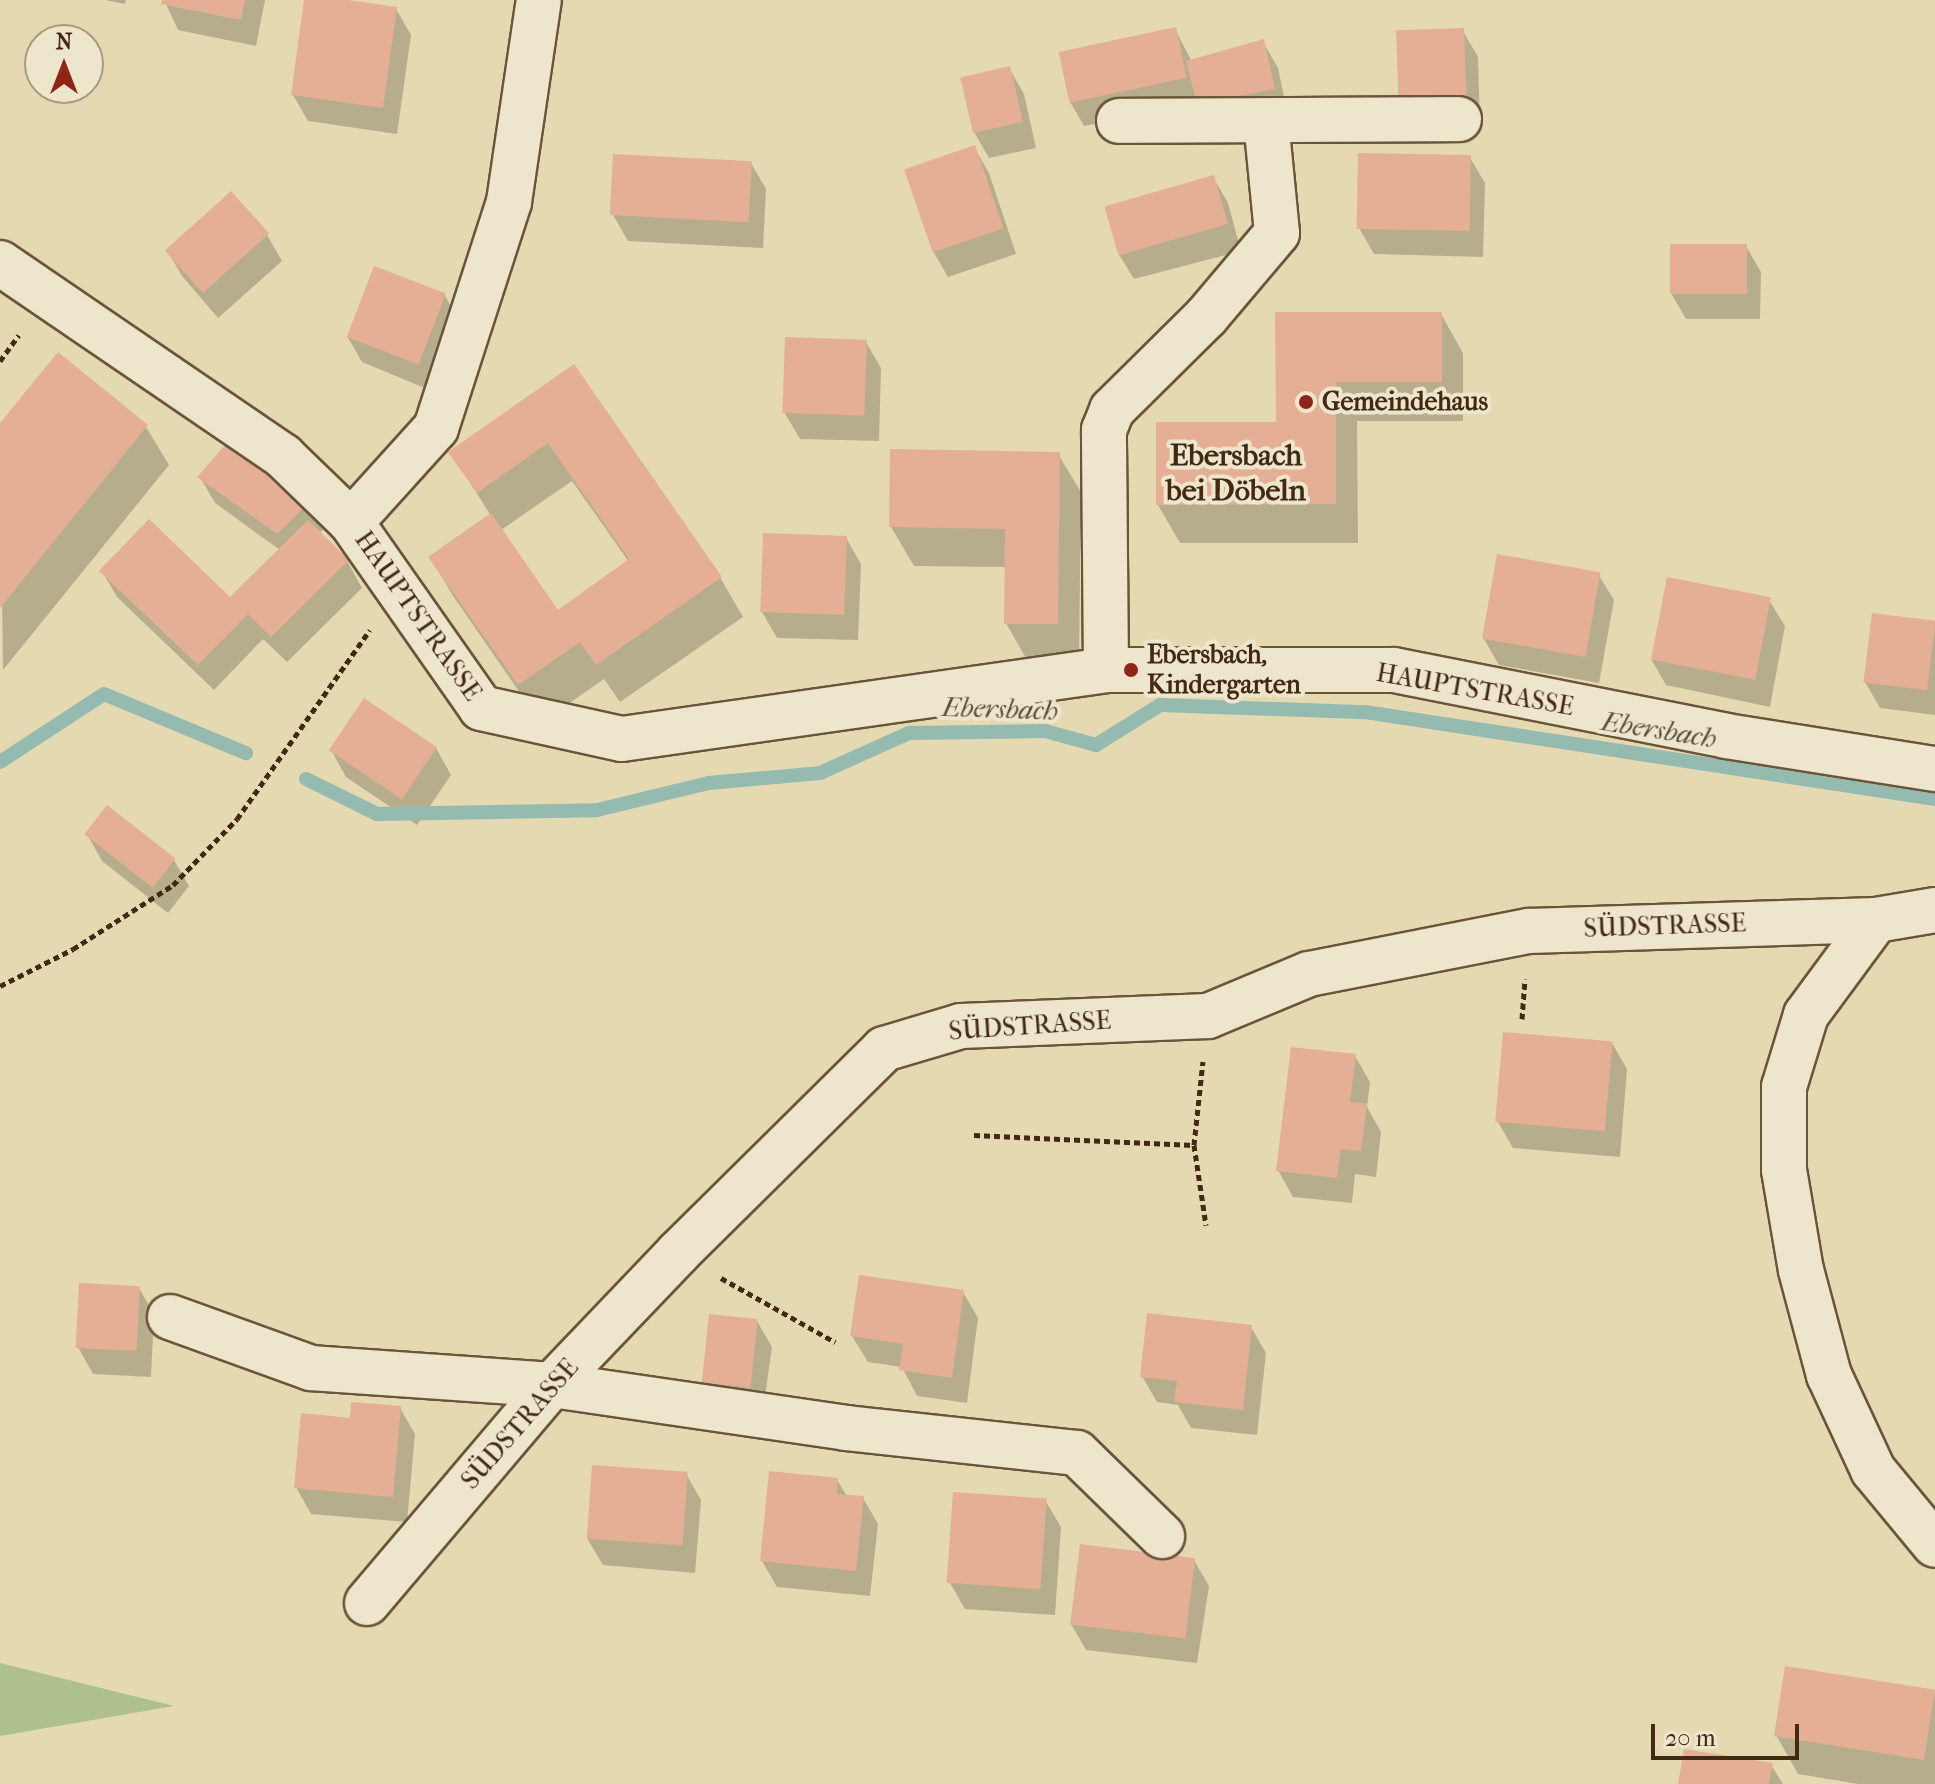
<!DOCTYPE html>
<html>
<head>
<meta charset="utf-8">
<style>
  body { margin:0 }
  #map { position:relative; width:1935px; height:1784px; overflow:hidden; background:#e4d9b0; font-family:"IM FELL French Canon",serif }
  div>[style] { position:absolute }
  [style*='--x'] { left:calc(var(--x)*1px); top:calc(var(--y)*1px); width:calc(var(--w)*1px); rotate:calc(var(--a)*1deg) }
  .green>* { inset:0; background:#afc08f }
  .shadow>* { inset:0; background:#0003 }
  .stream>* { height:14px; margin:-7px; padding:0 7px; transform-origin:7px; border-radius:7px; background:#95baaf }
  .building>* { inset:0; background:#e4af94; transform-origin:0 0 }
  .path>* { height:5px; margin-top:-2.5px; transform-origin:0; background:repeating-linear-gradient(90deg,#422913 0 6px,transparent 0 10px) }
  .roads { filter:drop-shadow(2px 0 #6a553a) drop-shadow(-2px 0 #6a553a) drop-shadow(0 2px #6a553a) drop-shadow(0 -2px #6a553a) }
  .minor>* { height:44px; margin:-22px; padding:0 22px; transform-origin:22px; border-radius:22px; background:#ede6cc }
  .dots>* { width:22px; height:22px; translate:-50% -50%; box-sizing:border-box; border:4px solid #ede6cc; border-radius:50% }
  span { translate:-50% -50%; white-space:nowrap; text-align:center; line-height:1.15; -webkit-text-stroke:8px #ede6cc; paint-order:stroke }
  .poi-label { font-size:26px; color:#422913; font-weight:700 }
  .left { translate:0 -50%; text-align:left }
  .street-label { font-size:26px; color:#422913 }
  .water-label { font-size:28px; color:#574d3a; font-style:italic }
  .quarter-label { font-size:30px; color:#422913; font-weight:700 }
  .north { position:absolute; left:24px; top:24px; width:80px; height:80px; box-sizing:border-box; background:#ede6cc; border:2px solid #a99a82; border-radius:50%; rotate:0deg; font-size:22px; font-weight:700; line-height:32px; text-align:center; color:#422913 }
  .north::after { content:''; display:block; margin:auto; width:28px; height:36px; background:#8f2418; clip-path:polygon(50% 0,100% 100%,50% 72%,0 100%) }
  .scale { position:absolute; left:1651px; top:1724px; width:148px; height:36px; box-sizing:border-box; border:4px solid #422913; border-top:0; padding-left:10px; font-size:24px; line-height:28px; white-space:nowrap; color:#422913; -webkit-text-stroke:6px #ede6cc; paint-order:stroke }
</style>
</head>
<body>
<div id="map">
  <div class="green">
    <div style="clip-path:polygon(0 1663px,174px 1706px,0 1736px)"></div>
  </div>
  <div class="shadow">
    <div style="clip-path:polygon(105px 0,126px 0,125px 4px)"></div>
    <div style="clip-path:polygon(164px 0,265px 0,256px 46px,178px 30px)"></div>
    <div style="clip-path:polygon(306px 0,396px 9px,411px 35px,397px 134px,308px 121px,293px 95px)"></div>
    <div style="clip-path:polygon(1175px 29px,1192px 62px,1263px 42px,1278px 68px,1288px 116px,1200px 104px,1084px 126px,1069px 100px)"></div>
    <div style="clip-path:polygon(1463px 31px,1478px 57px,1480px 126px,1415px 127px)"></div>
    <div style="clip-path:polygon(1009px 68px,1024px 94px,1036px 148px,989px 158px,974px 132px)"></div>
    <div style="clip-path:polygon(974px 147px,989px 173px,1016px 254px,948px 277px,933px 251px)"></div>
    <div style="clip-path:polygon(1469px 156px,1485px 183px,1483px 257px,1374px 254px,1359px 228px)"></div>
    <div style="clip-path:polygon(751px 163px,766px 189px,763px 248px,628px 241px,613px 215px)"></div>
    <div style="clip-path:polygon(1213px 177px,1228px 203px,1241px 251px,1134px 279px,1118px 253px)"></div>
    <div style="clip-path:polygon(267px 235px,282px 261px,218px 318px,182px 276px,167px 250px)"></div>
    <div style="clip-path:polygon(1746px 246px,1761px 272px,1760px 319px,1686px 319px,1671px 293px)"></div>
    <div style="clip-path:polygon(445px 296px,460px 322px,432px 391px,362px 362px,347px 336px)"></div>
    <div style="clip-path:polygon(1277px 314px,1441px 314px,1463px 353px,1463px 421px,1357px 421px,1358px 543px,1180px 543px,1158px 505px,1278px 424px)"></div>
    <div style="clip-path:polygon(866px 342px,881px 368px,879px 441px,800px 439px,784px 412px)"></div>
    <div style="clip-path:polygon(evenodd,573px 367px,721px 579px,743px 617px,620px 702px,604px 679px,541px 723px,453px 596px,431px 558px,491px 516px,451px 452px,573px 367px,572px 481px,629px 562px,557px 612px,501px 530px,572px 481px)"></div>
    <div style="clip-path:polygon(0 426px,146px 427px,169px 465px,3px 670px)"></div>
    <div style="clip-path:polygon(1058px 454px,1081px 492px,1079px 663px,1028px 662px,1006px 623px,1006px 567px,914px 566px,891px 527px)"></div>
    <div style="clip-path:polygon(200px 477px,308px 504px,323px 530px,319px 533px,347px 561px,362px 588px,287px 662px,263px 639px,214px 690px,117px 597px,102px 571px,230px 600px,280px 550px,215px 503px)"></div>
    <div style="clip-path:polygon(846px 538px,861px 564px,858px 640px,777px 638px,762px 612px)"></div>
    <div style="clip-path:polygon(1598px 574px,1614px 600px,1599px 683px,1499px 665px,1484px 639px)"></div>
    <div style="clip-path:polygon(1769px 600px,1785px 626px,1770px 707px,1666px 685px,1651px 659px)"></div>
    <div style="clip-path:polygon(1935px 623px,1935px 715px,1880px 708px,1865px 682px)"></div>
    <div style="clip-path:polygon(436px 748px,451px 775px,417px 825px,346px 777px,331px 750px)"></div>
    <div style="clip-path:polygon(87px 834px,174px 860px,189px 886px,168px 913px,102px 861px)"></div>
    <div style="clip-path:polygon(1612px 1043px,1627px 1069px,1620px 1157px,1513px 1148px,1498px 1122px)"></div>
    <div style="clip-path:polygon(1355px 1056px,1370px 1082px,1367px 1107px,1381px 1132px,1376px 1177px,1355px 1174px,1352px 1203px,1293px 1197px,1278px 1170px)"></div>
    <div style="clip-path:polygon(139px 1288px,154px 1314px,151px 1377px,93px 1374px,78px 1347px)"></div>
    <div style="clip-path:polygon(963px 1292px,978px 1318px,967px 1403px,917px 1396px,902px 1367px,868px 1362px,852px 1336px)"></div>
    <div style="clip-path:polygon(757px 1321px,772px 1347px,763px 1411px,719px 1409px,704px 1383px)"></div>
    <div style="clip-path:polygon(1251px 1327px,1266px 1353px,1257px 1435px,1191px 1428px,1178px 1405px,1157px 1402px,1142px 1376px)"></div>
    <div style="clip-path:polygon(400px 1408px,415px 1434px,407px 1522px,311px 1514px,296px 1487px)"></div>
    <div style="clip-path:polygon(686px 1474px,701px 1500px,695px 1573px,603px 1565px,587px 1538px)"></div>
    <div style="clip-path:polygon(837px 1480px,847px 1496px,863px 1498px,878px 1524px,870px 1596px,777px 1587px,762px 1561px)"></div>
    <div style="clip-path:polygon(1045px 1500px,1061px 1527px,1055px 1615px,965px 1609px,950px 1583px)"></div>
    <div style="clip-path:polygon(1194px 1560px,1209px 1586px,1197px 1663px,1086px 1650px,1071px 1624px)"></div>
    <div style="clip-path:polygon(1935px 1692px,1935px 1784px,1858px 1784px,1798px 1774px,1776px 1735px)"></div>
    <div style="clip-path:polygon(1771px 1765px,1783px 1784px,1680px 1784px)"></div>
  </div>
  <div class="stream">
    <div style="--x:0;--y:762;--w:124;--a:-33.2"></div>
    <div style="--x:104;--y:694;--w:154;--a:22.6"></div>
    <div style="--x:306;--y:779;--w:79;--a:26.2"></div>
    <div style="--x:377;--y:814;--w:220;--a:-1"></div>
    <div style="--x:597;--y:810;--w:115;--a:-13.6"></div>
    <div style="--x:709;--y:783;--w:111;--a:-5.1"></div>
    <div style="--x:820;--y:773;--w:98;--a:-24.2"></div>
    <div style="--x:909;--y:733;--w:136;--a:-0.8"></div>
    <div style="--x:1045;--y:731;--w:53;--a:15.4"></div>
    <div style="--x:1096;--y:745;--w:75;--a:-32"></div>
    <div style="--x:1160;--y:705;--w:205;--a:2"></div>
    <div style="--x:1365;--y:712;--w:577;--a:8.68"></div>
  </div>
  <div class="building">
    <div style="clip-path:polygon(162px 0,245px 0,241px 20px,161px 4px)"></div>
    <div style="clip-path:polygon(304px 0,348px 0,397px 7px,383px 108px,291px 95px)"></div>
    <div style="left:1176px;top:27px;width:52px;height:120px;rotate:78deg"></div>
    <div style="left:1464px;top:28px;width:72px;height:68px;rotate:88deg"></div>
    <div style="clip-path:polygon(1264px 39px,1275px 89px,1197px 104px,1186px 61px)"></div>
    <div style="left:1010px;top:66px;width:57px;height:51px;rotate:77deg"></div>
    <div style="left:975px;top:145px;width:88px;height:75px;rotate:71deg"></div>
    <div style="left:1358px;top:153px;width:113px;height:76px;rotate:1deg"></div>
    <div style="left:613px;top:154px;width:139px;height:61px;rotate:3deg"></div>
    <div style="left:1214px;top:175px;width:51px;height:114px;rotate:74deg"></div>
    <div style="left:231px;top:191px;width:57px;height:89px;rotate:48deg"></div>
    <div style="left:1670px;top:244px;width:77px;height:50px"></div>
    <div style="left:374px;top:266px;width:77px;height:76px;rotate:21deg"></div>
    <div style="clip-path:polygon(1275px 312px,1442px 312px,1442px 382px,1336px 382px,1336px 504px,1156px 505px,1156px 422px,1276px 422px)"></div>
    <div style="left:785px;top:337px;width:82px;height:76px;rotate:2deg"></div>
    <div style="clip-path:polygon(58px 352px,148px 425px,0 608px,0 423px)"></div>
    <div style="clip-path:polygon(574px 364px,722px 577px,596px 665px,580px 642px,518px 685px,428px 557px,491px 513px,558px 610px,629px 559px,548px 443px,477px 493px,448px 452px)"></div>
    <div style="clip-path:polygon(229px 441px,309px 503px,277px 534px,197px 477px)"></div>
    <div style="clip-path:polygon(890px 449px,1060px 452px,1058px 624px,1004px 624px,1005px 529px,889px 527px)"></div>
    <div style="clip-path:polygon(149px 519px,230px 597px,308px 520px,349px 560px,271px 637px,248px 614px,198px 665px,99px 571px)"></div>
    <div style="left:763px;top:533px;width:84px;height:79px;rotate:2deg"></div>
    <div style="left:1497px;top:554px;width:105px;height:86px;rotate:10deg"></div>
    <div style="left:1667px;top:577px;width:106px;height:84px;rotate:11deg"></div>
    <div style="left:1872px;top:613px;width:64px;height:70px;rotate:7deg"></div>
    <div style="left:364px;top:698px;width:88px;height:63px;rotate:34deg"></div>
    <div style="left:107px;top:805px;width:87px;height:37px;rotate:38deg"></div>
    <div style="left:1503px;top:1032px;width:110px;height:90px;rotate:5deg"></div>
    <div style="clip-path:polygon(1291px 1047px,1356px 1054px,1350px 1102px,1367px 1103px,1361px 1151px,1341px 1149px,1337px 1178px,1276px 1171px)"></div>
    <div style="clip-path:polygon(859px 1275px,964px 1290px,952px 1378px,899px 1370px,903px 1344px,850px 1336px)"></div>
    <div style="left:79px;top:1283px;width:61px;height:65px;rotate:3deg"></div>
    <div style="clip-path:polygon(1147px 1313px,1252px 1325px,1243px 1410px,1174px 1402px,1177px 1381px,1140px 1377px)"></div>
    <div style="left:709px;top:1314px;width:49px;height:69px;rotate:6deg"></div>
    <div style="clip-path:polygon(351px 1402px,401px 1406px,393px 1497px,294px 1488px,301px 1413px,350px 1418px)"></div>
    <div style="left:592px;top:1465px;width:96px;height:74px;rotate:4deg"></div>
    <div style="clip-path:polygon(769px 1471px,838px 1478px,837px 1494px,864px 1496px,856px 1571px,760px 1561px)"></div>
    <div style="left:953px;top:1492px;width:94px;height:91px;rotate:4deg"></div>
    <div style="left:1080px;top:1544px;width:116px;height:81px;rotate:7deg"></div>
    <div style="left:1785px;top:1666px;width:152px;height:71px;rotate:9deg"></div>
    <div style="clip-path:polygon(1684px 1749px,1773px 1763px,1769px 1784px,1678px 1784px)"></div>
  </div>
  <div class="path">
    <div style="--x:0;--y:361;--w:32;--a:-54"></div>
    <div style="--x:0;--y:986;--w:82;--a:-26.9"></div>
    <div style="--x:73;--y:949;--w:119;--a:-32.6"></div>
    <div style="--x:173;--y:885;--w:92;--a:-45.9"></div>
    <div style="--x:237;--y:819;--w:231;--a:-54.9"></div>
    <div style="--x:1522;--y:1019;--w:40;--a:-85.7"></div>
    <div style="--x:974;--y:1135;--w:220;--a:2.6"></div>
    <div style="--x:1194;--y:1145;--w:84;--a:-83.9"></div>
    <div style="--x:1194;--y:1145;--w:81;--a:81.5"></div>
    <div style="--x:721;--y:1278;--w:131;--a:29.3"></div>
  </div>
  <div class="roads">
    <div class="minor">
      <div style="--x:1119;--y:121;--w:340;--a:-0.3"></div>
      <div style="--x:0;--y:263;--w:343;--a:34.3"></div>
      <div style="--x:283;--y:456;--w:95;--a:44.1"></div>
      <div style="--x:351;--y:522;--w:227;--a:55"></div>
      <div style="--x:481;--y:708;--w:144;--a:12.4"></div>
      <div style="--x:622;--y:739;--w:489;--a:-8.1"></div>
      <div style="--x:1106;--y:670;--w:288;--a:0"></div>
      <div style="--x:1394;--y:670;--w:338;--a:11.2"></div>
      <div style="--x:1726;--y:736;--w:212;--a:9"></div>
      <div style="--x:351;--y:522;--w:127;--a:-47.9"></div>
      <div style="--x:436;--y:428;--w:237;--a:-72.1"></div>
      <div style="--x:509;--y:202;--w:204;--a:-81.6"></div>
      <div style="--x:1106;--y:670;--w:240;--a:-90.5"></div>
      <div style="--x:1104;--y:430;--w:22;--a:-68"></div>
      <div style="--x:1112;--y:410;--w:132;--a:-44.7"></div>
      <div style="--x:1206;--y:317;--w:110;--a:-49.8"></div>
      <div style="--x:1277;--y:233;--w:113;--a:-95.6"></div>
      <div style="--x:1876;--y:920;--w:118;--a:126.4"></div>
      <div style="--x:1806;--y:1015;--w:75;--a:107"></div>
      <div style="--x:1784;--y:1087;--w:83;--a:90"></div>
      <div style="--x:1784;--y:1170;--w:101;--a:80.4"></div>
      <div style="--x:1801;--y:1270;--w:109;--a:75.1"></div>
      <div style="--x:1829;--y:1375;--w:105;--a:65.1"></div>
      <div style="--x:1873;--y:1470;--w:97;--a:50.4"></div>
      <div style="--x:170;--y:1317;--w:150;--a:19.9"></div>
      <div style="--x:311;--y:1368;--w:242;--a:4"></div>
      <div style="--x:552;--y:1385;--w:297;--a:8.3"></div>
      <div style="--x:846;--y:1428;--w:232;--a:6.2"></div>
      <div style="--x:1077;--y:1453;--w:119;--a:44.3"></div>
      <div style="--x:367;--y:1603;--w:286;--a:-49.7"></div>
      <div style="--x:552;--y:1385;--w:182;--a:-46.3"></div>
      <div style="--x:678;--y:1253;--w:290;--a:-44.7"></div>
      <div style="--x:884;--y:1049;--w:80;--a:-16.6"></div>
      <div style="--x:961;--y:1026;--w:247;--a:-2.3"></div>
      <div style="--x:1208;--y:1016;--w:109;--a:-22.6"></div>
      <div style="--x:1309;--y:974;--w:224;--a:-11.1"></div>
      <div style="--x:1529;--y:931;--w:347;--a:-1.8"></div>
      <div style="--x:1876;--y:920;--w:60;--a:-9.6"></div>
    </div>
  </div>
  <div class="dots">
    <div style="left:1306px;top:402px;background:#8f2418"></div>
    <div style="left:1131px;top:670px;background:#8f2418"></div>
  </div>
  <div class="poi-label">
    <span class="left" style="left:1322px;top:402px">Gemeindehaus</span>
    <span class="left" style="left:1147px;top:670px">Ebersbach,<br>Kindergarten</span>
  </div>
  <div class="street-label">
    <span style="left:418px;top:616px;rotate:55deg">HAUPTSTRASSE</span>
    <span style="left:1475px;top:690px;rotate:10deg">HAUPTSTRASSE</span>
    <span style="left:1665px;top:926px;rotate:-2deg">SÜDSTRASSE</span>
    <span style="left:1030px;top:1026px;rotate:-4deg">SÜDSTRASSE</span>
    <span style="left:520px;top:1424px;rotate:-49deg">SÜDSTRASSE</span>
  </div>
  <div class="water-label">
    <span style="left:1000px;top:709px;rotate:2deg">Ebersbach</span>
    <span style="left:1659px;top:730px;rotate:9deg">Ebersbach</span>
  </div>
  <div class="quarter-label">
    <span style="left:1236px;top:473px">Ebersbach<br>bei Döbeln</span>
  </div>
  <div class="north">N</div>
  <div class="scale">20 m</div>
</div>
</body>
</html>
